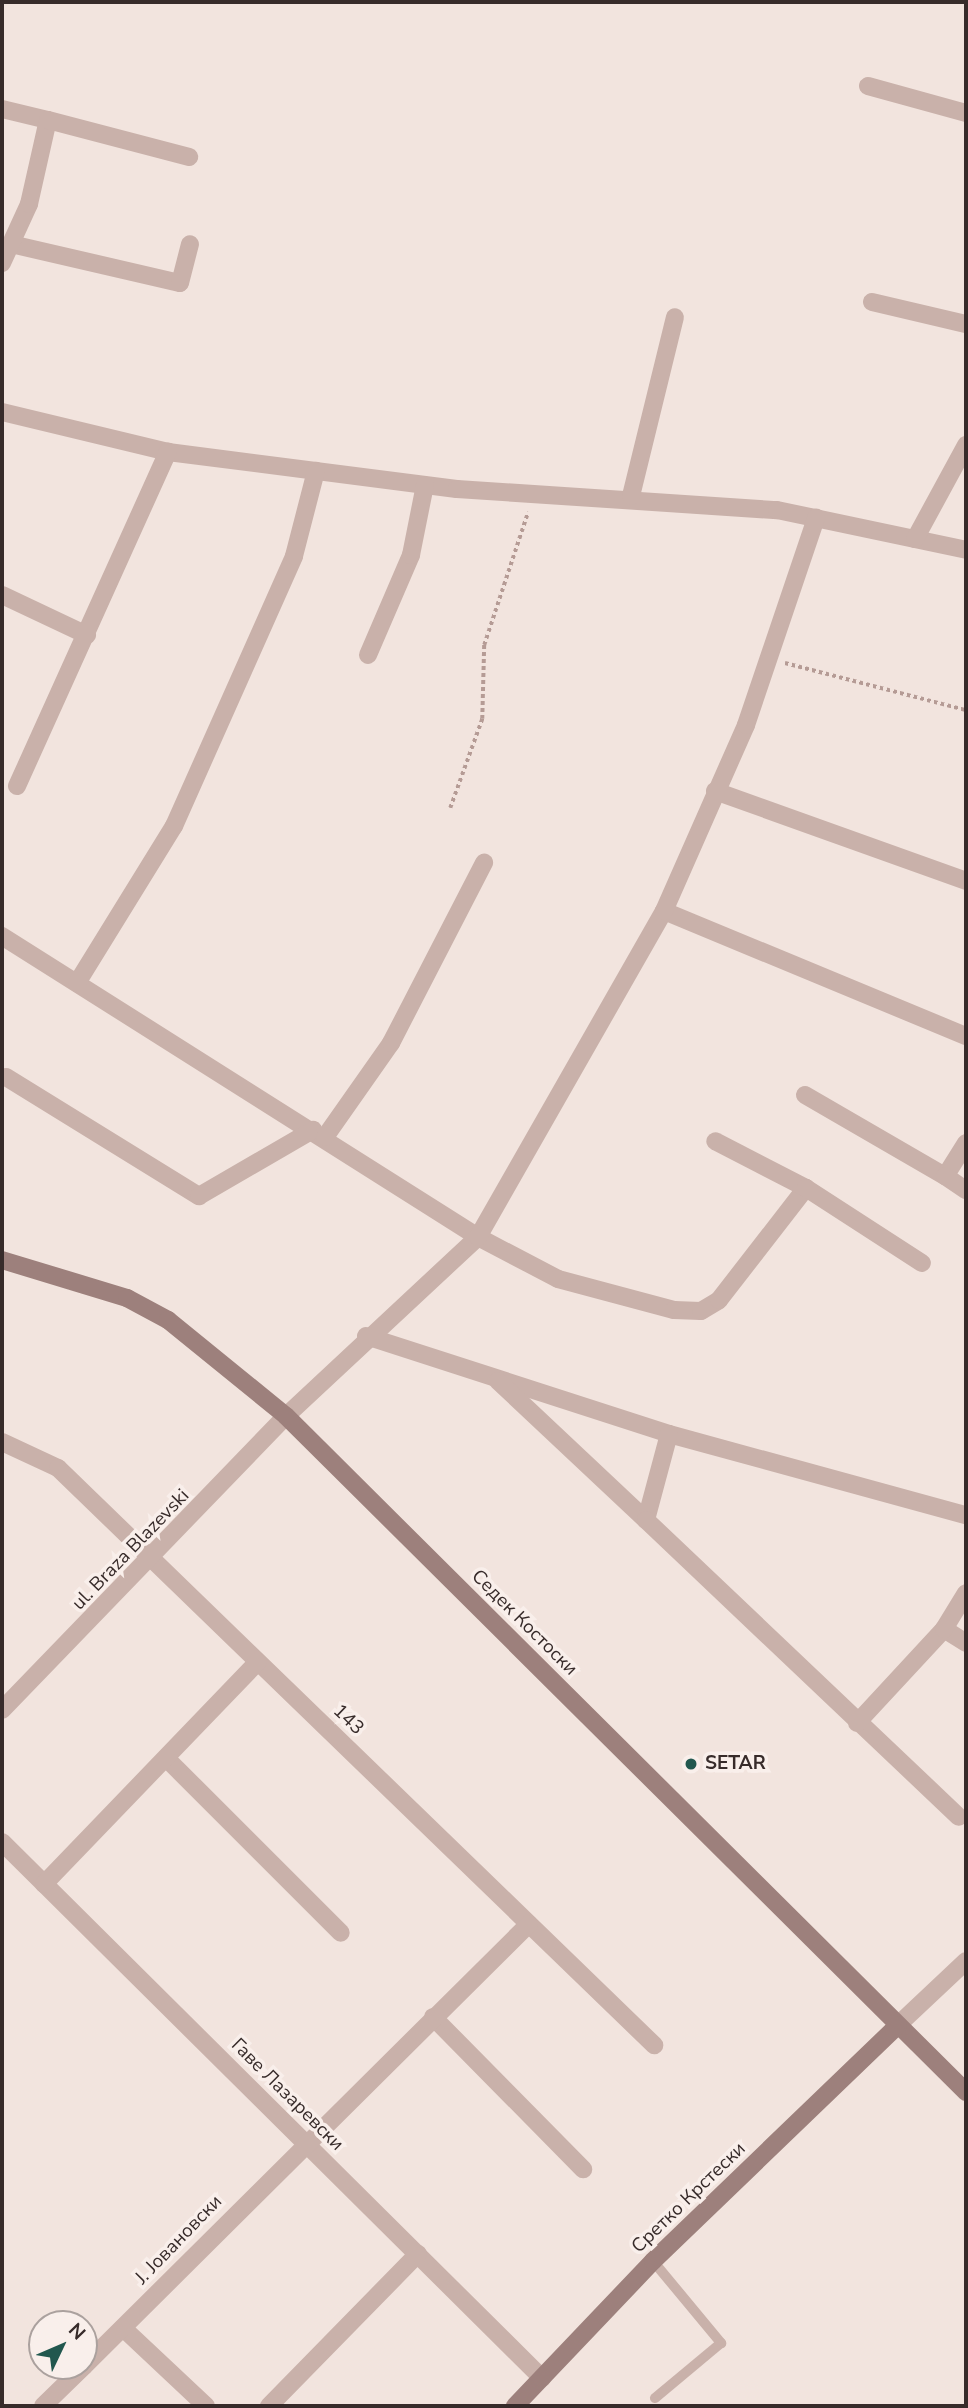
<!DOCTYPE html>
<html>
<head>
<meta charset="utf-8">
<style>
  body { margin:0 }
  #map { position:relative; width:968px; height:2408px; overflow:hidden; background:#f2e4de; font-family:"Nunito Sans",sans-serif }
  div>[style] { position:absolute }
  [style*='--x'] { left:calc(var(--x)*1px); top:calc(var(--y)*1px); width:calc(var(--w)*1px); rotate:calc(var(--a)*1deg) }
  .path>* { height:3.5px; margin-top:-1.75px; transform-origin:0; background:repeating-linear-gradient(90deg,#b59b95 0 3.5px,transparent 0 7px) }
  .service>* { height:10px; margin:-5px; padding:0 5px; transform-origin:5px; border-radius:5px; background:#c9b1aa }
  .minor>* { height:18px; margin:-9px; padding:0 9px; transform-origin:9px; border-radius:9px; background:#c9b1aa }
  .secondary>* { height:18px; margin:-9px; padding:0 9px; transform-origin:9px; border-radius:9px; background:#9d807c }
  .dots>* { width:19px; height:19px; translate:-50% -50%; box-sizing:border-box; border:4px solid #f9efeb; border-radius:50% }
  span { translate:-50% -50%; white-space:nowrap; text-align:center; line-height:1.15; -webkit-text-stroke:7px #f9efeb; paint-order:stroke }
  .street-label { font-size:19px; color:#372b2a }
  .poi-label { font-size:19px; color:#372b2a; font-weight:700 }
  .left { translate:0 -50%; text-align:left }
  .frame { position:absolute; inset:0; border:4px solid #372b2a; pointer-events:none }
  .north { position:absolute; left:28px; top:2310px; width:70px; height:70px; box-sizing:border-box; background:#f9efeb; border:2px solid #aba19e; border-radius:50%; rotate:46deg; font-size:19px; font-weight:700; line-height:28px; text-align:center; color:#372b2a }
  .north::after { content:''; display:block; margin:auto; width:24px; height:32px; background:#21574e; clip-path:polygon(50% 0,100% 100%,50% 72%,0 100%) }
</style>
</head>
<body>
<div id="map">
  <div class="path">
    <div style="--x:785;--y:663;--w:187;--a:14.6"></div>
    <div style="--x:450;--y:808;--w:95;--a:-70.2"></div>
    <div style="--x:482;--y:719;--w:74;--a:-88.5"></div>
    <div style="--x:484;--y:645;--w:140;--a:-71.7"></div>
  </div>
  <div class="service">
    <div style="--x:653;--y:2261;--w:107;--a:50.3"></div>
    <div style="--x:721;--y:2343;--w:86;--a:140.2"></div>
  </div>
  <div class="minor">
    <div style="--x:868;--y:86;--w:102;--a:15.4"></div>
    <div style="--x:2;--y:109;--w:47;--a:13.4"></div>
    <div style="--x:11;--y:244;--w:173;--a:13"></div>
    <div style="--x:180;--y:283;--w:40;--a:-75.6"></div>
    <div style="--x:2;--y:263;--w:65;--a:-65.4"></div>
    <div style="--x:29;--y:204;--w:86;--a:-77.3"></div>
    <div style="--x:48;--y:120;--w:146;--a:14.7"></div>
    <div style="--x:872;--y:302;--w:97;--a:13.2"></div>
    <div style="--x:2;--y:412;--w:171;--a:13.5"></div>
    <div style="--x:168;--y:452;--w:291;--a:7.3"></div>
    <div style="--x:457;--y:489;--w:321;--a:3.8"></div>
    <div style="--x:777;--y:510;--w:193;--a:11.9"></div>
    <div style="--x:631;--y:496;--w:184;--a:-76.2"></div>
    <div style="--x:915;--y:539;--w:107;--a:-61.5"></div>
    <div style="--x:2;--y:595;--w:94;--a:25.2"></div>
    <div style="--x:368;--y:655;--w:109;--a:-66.7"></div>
    <div style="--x:411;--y:555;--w:71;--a:-78.7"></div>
    <div style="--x:17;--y:786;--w:367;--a:-65.7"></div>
    <div style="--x:715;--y:791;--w:267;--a:19.7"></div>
    <div style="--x:664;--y:911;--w:327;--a:22.5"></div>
    <div style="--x:2;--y:936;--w:563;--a:32.31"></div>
    <div style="--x:478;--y:1237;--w:90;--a:27.7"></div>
    <div style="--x:558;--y:1279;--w:120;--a:15"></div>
    <div style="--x:674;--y:1310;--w:27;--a:2"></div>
    <div style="--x:701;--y:1311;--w:21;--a:-31"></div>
    <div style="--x:719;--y:1300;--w:142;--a:-52.2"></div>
    <div style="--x:806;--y:1188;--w:102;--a:-152.7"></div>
    <div style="--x:77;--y:983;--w:185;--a:-58.3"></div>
    <div style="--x:174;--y:826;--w:295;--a:-66"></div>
    <div style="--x:294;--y:556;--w:88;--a:-75.5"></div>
    <div style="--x:6;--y:1077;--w:227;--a:31.7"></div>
    <div style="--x:199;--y:1196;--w:132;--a:-30.1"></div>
    <div style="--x:805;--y:1095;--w:162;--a:30.1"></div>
    <div style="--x:325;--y:1137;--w:115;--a:-54.9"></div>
    <div style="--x:391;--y:1043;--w:203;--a:-62.7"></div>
    <div style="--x:966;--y:1143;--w:39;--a:122"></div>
    <div style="--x:945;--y:1176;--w:25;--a:34"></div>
    <div style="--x:806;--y:1188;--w:138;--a:32.9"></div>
    <div style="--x:366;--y:1336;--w:318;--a:17.9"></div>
    <div style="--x:669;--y:1434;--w:308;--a:15.3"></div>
    <div style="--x:498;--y:1381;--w:203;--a:43.2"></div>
    <div style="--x:669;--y:1434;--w:89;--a:105"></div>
    <div style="--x:646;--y:1520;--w:431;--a:43.5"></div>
    <div style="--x:2;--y:1442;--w:62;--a:24.9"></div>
    <div style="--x:58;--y:1468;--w:830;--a:44.07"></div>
    <div style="--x:944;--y:1629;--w:26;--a:32"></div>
    <div style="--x:2;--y:1710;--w:409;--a:-46"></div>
    <div style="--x:286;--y:1416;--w:262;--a:-43"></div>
    <div style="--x:478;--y:1237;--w:375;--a:-60.3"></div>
    <div style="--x:664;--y:911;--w:203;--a:-66.2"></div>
    <div style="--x:746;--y:725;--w:219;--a:-71.3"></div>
    <div style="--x:857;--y:1723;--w:128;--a:-47.2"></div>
    <div style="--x:944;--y:1629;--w:42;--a:-58.6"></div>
    <div style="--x:166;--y:1758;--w:247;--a:45"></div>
    <div style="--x:2;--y:1842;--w:761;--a:44.79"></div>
    <div style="--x:44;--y:1884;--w:308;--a:-46.1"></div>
    <div style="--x:433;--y:2017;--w:214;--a:45.4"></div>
    <div style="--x:898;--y:2025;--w:93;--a:-43.3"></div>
    <div style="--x:123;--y:2328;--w:114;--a:43.2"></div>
    <div style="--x:84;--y:2366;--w:627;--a:-44.81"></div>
    <div style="--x:43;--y:2406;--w:57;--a:-44.3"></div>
    <div style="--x:269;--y:2406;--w:213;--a:-45.6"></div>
  </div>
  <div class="secondary">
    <div style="--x:2;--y:1260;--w:131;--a:16.9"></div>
    <div style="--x:127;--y:1298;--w:47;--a:28.2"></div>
    <div style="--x:168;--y:1320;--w:152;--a:39.1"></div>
    <div style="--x:286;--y:1416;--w:959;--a:44.83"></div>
    <div style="--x:515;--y:2406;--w:200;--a:-46.4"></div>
    <div style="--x:653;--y:2261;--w:340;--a:-43.9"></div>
  </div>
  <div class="dots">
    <div style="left:691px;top:1764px;background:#21574e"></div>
  </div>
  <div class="street-label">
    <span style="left:131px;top:1550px;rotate:-46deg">ul. Braza Blazevski</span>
    <span style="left:524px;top:1623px;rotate:45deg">Седек Костоски</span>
    <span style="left:348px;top:1720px;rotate:44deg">143</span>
    <span style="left:287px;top:2095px;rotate:45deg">Гаве Лазаревски</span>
    <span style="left:689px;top:2198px;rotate:-44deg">Сретко Крстески</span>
    <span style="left:179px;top:2240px;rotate:-46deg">Ј. Јовановски</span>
  </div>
  <div class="poi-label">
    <span class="left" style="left:705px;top:1764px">SETAR</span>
  </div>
  <div class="frame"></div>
  <div class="north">N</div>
</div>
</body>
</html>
